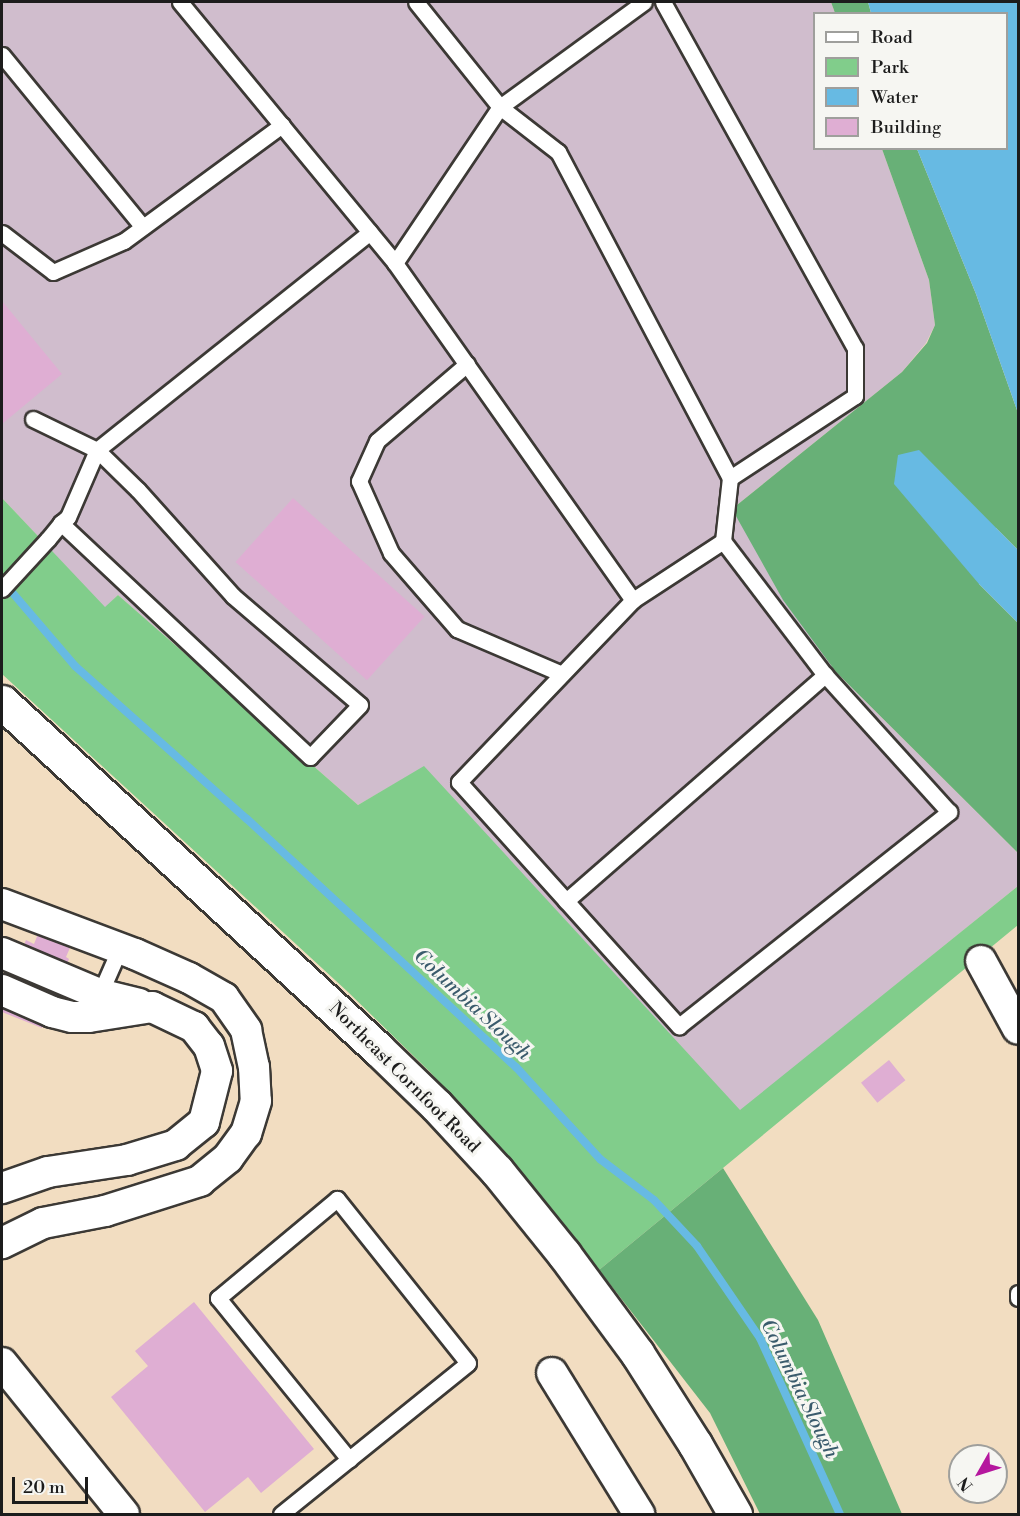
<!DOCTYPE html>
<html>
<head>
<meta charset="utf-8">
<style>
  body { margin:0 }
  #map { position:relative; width:1020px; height:1516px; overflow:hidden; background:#f2ddc1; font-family:"Libre Bodoni",serif }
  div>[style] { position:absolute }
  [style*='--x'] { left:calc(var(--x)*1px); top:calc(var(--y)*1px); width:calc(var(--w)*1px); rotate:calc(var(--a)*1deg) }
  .industrial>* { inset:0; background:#d0bdcd }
  .green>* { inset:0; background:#81cd8b }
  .forest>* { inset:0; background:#68b077 }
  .water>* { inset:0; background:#67bae3 }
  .stream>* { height:8px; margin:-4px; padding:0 4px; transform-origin:4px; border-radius:4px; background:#67bae3 }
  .building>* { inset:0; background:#dfaed3; transform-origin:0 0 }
  .roads { filter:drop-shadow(2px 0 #3c3935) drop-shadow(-2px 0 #3c3935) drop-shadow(0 2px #3c3935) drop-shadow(0 -2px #3c3935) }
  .service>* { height:15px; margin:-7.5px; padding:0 7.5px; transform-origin:7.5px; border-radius:7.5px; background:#fff }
  .minor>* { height:30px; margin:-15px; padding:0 15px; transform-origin:15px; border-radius:15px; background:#fff }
  .tertiary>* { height:33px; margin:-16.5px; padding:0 16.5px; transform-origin:16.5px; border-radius:16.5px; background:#fff }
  span { translate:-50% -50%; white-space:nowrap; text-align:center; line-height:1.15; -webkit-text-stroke:6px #f6f6f2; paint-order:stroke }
  .street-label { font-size:18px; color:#1c1c1c }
  .water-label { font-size:20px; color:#3a5b6c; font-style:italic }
  .frame { position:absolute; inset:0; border:3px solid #1c1c1c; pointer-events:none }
  .legend { position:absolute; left:813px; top:12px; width:195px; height:138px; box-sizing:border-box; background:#f6f6f2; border:2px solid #9f9f9c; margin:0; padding:8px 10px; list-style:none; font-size:18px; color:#1c1c1c }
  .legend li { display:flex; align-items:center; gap:12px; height:30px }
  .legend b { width:30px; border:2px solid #9f9f9c }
  .north { position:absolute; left:948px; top:1444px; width:60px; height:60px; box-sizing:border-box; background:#f6f6f2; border:2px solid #9f9f9c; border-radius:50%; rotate:231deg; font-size:16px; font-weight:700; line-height:24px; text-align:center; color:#1c1c1c }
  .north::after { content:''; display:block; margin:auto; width:21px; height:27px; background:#b5179e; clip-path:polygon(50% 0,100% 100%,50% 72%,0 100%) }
  .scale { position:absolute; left:12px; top:1477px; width:76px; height:27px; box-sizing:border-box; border:3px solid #1c1c1c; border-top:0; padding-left:8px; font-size:18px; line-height:21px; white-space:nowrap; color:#1c1c1c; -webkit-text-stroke:4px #f6f6f2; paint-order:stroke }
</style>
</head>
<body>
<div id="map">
  <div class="industrial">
    <div style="clip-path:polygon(2px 2px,831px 2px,835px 13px,814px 14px,814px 148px,882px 149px,929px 280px,935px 325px,926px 343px,902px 372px,732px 509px,836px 672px,1018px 853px,1018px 886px,740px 1111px,424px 767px,358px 805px,118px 595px,105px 608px,2px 498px)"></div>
  </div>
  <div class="green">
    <div style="clip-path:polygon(2px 498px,105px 607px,118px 595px,358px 805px,424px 766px,740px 1110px,1018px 886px,1018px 925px,599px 1270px,518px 1168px,429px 1071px,348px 992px,2px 674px)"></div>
  </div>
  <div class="forest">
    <div style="clip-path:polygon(831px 2px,868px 2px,871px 13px,835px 13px)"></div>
    <div style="clip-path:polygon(882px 149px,917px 149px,976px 294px,1018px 413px,1018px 550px,996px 528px,979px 584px,1018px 623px,1018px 853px,836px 672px,783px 600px,732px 509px,902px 372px,927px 343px,935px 325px,929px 280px)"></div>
    <div style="clip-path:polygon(723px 1168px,818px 1320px,902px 1514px,760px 1514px,710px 1413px,599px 1270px)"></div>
  </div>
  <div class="water">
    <div style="clip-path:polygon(868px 2px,1018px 2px,1018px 413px,976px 294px,917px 149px,1006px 148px,1006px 14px,871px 13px)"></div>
    <div style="clip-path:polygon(919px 450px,1018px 550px,1018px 623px,979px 584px,894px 484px,898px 455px)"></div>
  </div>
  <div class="stream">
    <div style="--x:5;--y:584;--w:108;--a:49.5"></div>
    <div style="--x:75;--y:666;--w:230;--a:41.7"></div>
    <div style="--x:247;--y:819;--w:366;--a:42.7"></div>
    <div style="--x:516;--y:1067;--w:125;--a:47.6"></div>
    <div style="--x:600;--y:1159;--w:68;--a:37.2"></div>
    <div style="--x:654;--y:1200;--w:63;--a:46.9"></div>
    <div style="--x:697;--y:1246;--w:112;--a:55.6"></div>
    <div style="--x:760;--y:1338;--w:193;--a:65.6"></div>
  </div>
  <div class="building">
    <div style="clip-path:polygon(2px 301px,62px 374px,2px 424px)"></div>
    <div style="left:293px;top:498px;width:177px;height:86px;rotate:42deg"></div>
    <div style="clip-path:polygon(40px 929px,72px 943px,66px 957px,69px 959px,42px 1028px,2px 1012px,2px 1000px,26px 940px,34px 944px)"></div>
    <div style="left:889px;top:1060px;width:26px;height:36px;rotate:51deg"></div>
    <div style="clip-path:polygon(194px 1302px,314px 1449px,261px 1493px,248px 1477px,205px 1512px,111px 1397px,148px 1366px,135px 1351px)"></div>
  </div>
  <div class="roads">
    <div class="service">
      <div style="--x:180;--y:2;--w:338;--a:50.5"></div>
      <div style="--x:395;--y:263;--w:188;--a:-56.1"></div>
      <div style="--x:500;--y:107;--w:178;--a:-36.1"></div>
      <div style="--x:663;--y:2;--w:396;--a:61"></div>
      <div style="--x:855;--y:348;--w:48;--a:90"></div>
      <div style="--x:855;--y:396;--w:149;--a:146.7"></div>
      <div style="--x:2;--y:55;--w:222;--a:50.7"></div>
      <div style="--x:2;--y:233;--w:64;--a:37.4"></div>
      <div style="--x:53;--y:272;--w:77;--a:-23.6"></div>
      <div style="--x:124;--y:241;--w:196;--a:-36.3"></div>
      <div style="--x:395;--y:263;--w:413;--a:54.8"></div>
      <div style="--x:633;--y:600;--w:108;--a:-33.2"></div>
      <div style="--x:723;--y:541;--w:63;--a:-83.7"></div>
      <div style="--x:730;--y:478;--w:369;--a:-117.8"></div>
      <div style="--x:558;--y:152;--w:73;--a:-142.2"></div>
      <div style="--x:500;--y:107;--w:134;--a:-128.7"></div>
      <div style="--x:467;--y:364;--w:118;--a:139.5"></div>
      <div style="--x:377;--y:441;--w:44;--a:114.2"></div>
      <div style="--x:359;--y:481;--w:79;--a:66"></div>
      <div style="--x:391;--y:553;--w:101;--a:49"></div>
      <div style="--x:457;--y:629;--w:114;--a:23.2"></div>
      <div style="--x:33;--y:419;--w:71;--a:25.8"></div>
      <div style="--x:97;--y:450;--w:349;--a:-38.6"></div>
      <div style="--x:2;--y:589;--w:68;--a:-47.4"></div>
      <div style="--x:48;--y:539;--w:21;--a:-51"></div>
      <div style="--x:61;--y:523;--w:9;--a:-41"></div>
      <div style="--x:68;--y:517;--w:73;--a:-66.6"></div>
      <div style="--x:97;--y:450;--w:57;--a:44.3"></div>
      <div style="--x:138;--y:490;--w:142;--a:48.1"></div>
      <div style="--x:233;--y:596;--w:167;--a:40.6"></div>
      <div style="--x:360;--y:705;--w:72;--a:133.9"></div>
      <div style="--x:310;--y:757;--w:342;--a:-136.8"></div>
      <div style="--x:633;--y:600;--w:252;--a:133.7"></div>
      <div style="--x:459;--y:782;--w:329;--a:48"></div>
      <div style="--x:679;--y:1026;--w:345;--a:-38.4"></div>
      <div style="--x:949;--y:812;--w:185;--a:-132.1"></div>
      <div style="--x:825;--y:675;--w:168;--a:-127.3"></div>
      <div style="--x:566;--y:901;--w:344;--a:-41.1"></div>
      <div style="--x:98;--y:998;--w:55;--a:-66.3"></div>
      <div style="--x:1018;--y:1293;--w:5;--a:90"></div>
      <div style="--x:281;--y:1514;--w:240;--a:-38.9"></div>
      <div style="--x:468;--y:1363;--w:210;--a:-128.6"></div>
      <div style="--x:337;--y:1199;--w:155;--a:140.2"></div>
      <div style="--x:218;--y:1298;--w:208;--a:50.9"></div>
    </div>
    <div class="minor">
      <div style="--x:2;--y:904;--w:142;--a:20.6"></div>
      <div style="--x:135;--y:954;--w:59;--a:24"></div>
      <div style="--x:189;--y:978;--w:40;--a:29.7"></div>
      <div style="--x:224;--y:998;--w:39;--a:55"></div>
      <div style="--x:246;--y:1030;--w:38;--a:78"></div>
      <div style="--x:254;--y:1067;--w:34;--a:87"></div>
      <div style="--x:256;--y:1101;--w:34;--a:107"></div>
      <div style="--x:246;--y:1133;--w:31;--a:126"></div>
      <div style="--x:228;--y:1158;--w:36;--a:141"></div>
      <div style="--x:200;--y:1181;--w:100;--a:162.5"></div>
      <div style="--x:105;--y:1211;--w:63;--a:169"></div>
      <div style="--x:43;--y:1223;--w:46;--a:154"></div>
      <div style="--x:2;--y:953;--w:105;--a:22.9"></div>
      <div style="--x:99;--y:994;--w:41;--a:14"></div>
      <div style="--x:981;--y:961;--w:77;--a:61.4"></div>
      <div style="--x:2;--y:990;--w:55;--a:23.7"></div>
      <div style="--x:52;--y:1012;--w:21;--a:14"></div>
      <div style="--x:72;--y:1017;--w:17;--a:0"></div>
      <div style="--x:89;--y:1017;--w:64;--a:-9"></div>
      <div style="--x:152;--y:1007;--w:47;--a:25.5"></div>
      <div style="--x:194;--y:1027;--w:24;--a:52"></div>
      <div style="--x:209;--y:1046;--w:26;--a:72"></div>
      <div style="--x:217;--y:1071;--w:53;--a:104.3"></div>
      <div style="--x:204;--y:1122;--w:36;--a:141"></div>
      <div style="--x:176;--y:1145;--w:51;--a:163"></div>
      <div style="--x:127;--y:1160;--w:80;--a:171.4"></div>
      <div style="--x:48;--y:1172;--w:49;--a:160.8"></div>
      <div style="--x:2;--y:1363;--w:194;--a:51.1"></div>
      <div style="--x:552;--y:1373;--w:166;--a:58.3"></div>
    </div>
    <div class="tertiary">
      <div style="--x:2;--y:702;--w:512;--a:42.7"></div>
      <div style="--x:378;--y:1049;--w:81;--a:44"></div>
      <div style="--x:436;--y:1105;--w:90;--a:47.3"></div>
      <div style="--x:497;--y:1171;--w:107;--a:51.1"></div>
      <div style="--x:564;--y:1254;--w:123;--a:53.6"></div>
      <div style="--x:637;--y:1353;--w:108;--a:57.5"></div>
      <div style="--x:695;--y:1444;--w:81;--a:60.3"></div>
    </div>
  </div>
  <div class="street-label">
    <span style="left:404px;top:1078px;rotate:45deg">Northeast Cornfoot Road</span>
  </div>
  <div class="water-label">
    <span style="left:472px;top:1005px;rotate:43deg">Columbia Slough</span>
    <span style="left:799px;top:1389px;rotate:64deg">Columbia Slough</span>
  </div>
  <div class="frame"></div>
  <ul class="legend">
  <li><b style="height:8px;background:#fff"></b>Road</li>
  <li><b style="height:16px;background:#81cd8b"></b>Park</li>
  <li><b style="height:16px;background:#67bae3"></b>Water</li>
  <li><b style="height:16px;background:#dfaed3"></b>Building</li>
  </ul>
  <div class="north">N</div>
  <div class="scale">20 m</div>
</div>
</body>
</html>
